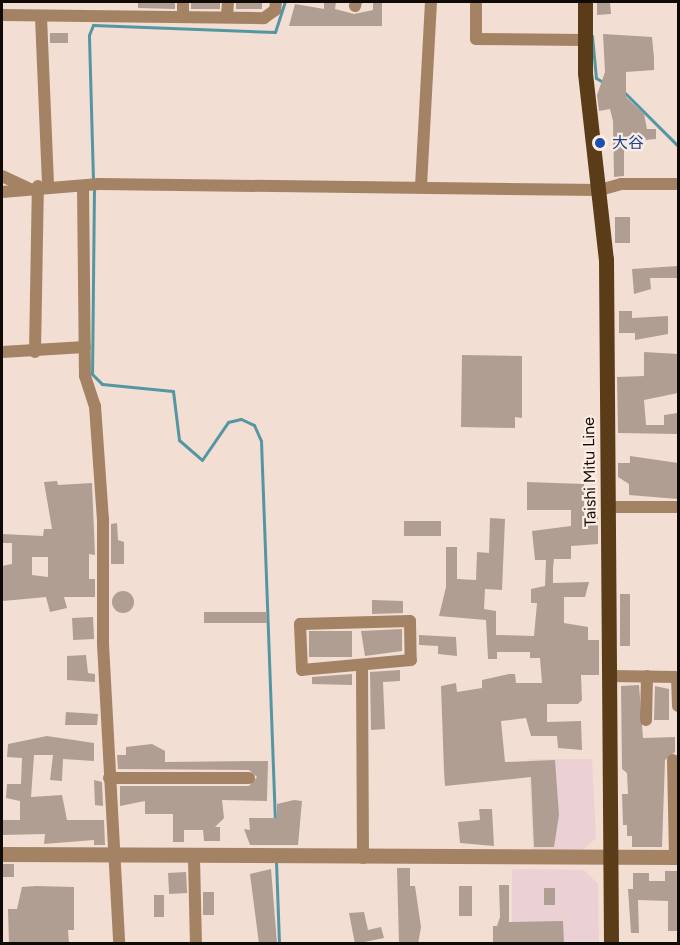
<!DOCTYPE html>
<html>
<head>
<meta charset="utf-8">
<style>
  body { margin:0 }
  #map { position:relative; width:680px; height:945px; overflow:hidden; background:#f2ded2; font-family:Figtree,"Noto Sans JP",sans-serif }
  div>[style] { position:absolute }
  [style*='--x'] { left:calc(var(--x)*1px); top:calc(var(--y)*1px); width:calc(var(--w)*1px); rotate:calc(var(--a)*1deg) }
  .commercial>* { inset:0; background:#ebd1d4 }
  .stream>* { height:3px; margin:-1.5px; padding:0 1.5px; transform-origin:1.5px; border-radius:1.5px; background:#5497a3 }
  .building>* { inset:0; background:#b19e93; transform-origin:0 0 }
  .round { border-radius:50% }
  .minor>* { height:12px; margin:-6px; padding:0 6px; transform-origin:6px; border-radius:6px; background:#a38364 }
  .tertiary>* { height:15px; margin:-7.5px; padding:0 7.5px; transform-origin:7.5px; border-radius:7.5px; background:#a38364 }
  .primary>* { height:15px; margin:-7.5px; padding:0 7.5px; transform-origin:7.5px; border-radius:7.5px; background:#5b3c19 }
  .dots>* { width:16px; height:16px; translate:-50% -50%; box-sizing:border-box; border:3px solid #fcece2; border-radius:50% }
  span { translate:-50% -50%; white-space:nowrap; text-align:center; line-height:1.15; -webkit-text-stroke:4.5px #fcece2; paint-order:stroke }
  .transit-label { font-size:16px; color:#164399 }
  .left { translate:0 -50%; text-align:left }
  .street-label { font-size:16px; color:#100a07 }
  .frame { position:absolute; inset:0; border:3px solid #100a07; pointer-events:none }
</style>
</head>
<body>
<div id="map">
  <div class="commercial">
    <div style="clip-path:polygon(529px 759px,592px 759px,596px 838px,579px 853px,533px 852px)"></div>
    <div style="clip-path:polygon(512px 869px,584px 870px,598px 884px,599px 943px,512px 943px)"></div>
  </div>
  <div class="stream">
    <div style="--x:592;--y:36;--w:42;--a:84.6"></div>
    <div style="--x:596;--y:78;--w:8;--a:30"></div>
    <div style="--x:623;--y:91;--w:78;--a:45"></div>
    <div style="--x:93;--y:180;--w:145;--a:-91.6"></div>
    <div style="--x:89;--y:35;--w:11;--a:-68"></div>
    <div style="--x:93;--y:25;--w:182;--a:2.2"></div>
    <div style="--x:275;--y:32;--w:32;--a:-72"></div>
    <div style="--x:94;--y:187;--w:187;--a:90.6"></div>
    <div style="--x:92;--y:374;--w:14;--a:45"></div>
    <div style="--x:102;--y:384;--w:71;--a:5.6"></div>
    <div style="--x:173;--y:391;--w:49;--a:83"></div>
    <div style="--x:179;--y:440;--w:30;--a:41"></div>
    <div style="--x:202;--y:460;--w:46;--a:-55.6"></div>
    <div style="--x:228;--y:422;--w:13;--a:-13"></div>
    <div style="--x:241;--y:419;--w:14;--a:25"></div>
    <div style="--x:254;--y:425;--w:17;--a:66"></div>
    <div style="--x:261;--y:441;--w:381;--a:87.9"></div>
    <div style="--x:276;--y:861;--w:83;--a:87.9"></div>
  </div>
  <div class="building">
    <div style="clip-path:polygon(138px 2px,175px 2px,175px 9px,138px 8px)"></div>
    <div style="left:191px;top:2px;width:29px;height:7px"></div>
    <div style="left:236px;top:2px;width:26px;height:7px"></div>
    <div style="clip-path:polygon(324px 2px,336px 2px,335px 9px,354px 14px,373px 10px,373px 2px,382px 2px,382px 26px,289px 26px,295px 4px,324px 9px)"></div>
    <div style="clip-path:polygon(597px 2px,610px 2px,611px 14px,597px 15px)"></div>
    <div style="left:50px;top:33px;width:18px;height:10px"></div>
    <div style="clip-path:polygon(603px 34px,652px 37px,654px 58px,654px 70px,626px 72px,626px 97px,644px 114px,647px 129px,656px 129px,656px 139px,624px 142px,624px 176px,614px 177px,613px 121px,610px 109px,599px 111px,597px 95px,605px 72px)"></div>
    <div style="left:615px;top:217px;width:15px;height:26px"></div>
    <div style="clip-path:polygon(678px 266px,678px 278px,650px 278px,651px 289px,634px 294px,632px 269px)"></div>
    <div style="clip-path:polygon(619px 311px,632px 311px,632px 318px,668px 316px,668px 334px,635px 340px,635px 333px,619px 333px)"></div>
    <div style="clip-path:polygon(644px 352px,678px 354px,678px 393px,644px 400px,646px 425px,664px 425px,664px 415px,678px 413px,678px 434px,618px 433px,617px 377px,644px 376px)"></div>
    <div style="clip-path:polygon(462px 355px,522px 356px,522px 418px,515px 417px,515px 428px,461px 427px)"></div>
    <div style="clip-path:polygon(630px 456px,678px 463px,678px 499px,629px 495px,629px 484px,618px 477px,618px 463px,630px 463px)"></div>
    <div style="clip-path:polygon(evenodd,57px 481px,58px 485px,92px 483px,95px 555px,89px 554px,89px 579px,95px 579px,95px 597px,64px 597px,67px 608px,50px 612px,46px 597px,3px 601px,2px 566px,12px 564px,12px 543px,2px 543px,2px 534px,43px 536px,44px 529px,52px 529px,44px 482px,57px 481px,32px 557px,48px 557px,48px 577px,32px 575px,32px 557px)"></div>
    <div style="clip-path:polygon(527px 482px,584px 484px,584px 516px,598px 516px,598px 544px,571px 546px,571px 559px,554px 559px,553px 568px,553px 583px,589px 582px,585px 597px,564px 597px,564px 623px,588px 627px,588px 640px,599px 640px,599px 675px,581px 675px,582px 700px,578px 704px,547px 704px,547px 722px,581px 721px,582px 750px,558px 748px,557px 736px,531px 736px,526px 718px,501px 721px,505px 762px,555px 760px,559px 815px,554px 847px,534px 847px,531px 777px,445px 786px,444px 771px,441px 686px,456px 683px,457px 692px,482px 688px,482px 680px,509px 674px,515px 674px,516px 683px,542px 683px,540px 658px,530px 658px,530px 652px,497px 652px,497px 659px,488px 659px,486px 620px,439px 616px,446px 587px,446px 547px,457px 547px,457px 579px,476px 580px,477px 552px,489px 553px,490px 518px,505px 519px,502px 590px,485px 589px,484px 609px,496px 611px,496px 635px,534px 636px,537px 603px,531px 603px,531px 589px,545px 586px,546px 560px,535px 560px,532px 531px,571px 526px,571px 510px,527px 510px)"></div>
    <div style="left:404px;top:521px;width:37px;height:15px"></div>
    <div style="clip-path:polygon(117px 523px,118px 540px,124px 542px,124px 564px,111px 564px,111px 524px)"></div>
    <div class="round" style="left:112px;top:591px;width:22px;height:22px"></div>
    <div style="left:620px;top:594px;width:10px;height:52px"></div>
    <div style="clip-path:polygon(372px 600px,403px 601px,403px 613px,372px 614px)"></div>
    <div style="left:267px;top:612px;width:11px;height:63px;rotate:90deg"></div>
    <div style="left:93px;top:617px;width:22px;height:21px;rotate:87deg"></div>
    <div style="clip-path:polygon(402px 629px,402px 651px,365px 656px,361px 631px)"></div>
    <div style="left:352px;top:631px;width:26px;height:43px;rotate:90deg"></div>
    <div style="clip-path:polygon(419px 635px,456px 637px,457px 656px,438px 654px,438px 646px,419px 645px)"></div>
    <div style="clip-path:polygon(86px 655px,88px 673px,95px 674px,95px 682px,67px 680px,67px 656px)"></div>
    <div style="clip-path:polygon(400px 670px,400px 681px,383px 682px,385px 729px,371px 730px,370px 672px)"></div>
    <div style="clip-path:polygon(352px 674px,352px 685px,312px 684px,312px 677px)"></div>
    <div style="clip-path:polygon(639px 685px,643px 738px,675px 737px,675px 752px,665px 760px,662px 847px,632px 847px,632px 836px,627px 836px,627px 825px,623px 825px,622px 794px,628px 794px,627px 773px,622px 769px,621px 686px)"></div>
    <div style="clip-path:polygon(655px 686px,669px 689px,669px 720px,654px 720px)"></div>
    <div style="clip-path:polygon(66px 712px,98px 714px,97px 725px,65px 725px)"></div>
    <div style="clip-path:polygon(47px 736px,94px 743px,94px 761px,63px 759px,62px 781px,50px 780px,53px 755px,34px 755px,31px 797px,62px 795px,67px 820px,104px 820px,105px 845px,94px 845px,94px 840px,44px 844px,45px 834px,2px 835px,2px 820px,20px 820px,20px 801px,6px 798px,7px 784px,21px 784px,22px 758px,7px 757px,8px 744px)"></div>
    <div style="clip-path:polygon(152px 744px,165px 751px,165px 762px,268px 761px,267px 801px,222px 800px,224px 818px,215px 827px,220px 827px,220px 841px,204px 841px,203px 830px,184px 830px,184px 842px,173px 842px,173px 814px,145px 814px,145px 801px,120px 806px,120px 786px,249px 786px,257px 777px,249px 770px,118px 769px,117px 755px,126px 755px,126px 747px)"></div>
    <div style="clip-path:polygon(94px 780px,102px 782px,103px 806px,95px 805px)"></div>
    <div style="clip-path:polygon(294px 800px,302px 801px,298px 845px,250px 845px,244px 829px,250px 830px,249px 818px,277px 818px,277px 804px)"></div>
    <div style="clip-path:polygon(479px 809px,492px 809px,494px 846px,460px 843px,458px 822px,480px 820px)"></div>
    <div style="left:2px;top:864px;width:12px;height:13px"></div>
    <div style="clip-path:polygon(397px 868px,410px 868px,410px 886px,415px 886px,421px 927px,418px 944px,399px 944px)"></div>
    <div style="clip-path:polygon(271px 869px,277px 944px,259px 944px,250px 874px)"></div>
    <div style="clip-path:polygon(665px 871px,678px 871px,678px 931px,668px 931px,668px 901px,638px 900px,639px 933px,631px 933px,628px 889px,633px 889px,633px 873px,649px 873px,649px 881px,665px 881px)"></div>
    <div style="left:186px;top:872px;width:21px;height:18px;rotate:87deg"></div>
    <div style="clip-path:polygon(499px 885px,509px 885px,509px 922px,563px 921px,564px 944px,493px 944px,493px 926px,497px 926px,500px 917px)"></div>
    <div style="clip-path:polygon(36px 886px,74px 887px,74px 930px,68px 930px,69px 944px,9px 944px,8px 909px,17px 909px,22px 887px)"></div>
    <div style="left:459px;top:886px;width:13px;height:30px"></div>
    <div style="left:544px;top:888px;width:11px;height:17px"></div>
    <div style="left:203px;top:892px;width:11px;height:23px"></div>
    <div style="left:154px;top:895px;width:10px;height:22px"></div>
    <div style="clip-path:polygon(364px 912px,368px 930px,381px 927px,384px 938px,355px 944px,349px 913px)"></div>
  </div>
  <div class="minor">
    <div style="--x:183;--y:2;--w:15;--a:90"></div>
    <div style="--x:476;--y:2;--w:37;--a:90"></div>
    <div style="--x:476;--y:39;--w:109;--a:0.5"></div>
    <div style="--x:355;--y:6;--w:4;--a:-76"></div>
    <div style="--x:2;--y:15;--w:262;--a:0.7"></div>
    <div style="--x:264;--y:18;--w:14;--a:-36"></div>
    <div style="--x:275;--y:10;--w:8;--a:-83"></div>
    <div style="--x:227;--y:16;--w:14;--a:-86"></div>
    <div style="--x:41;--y:17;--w:169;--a:87.6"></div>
    <div style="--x:2;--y:176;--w:29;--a:25"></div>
    <div style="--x:83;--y:186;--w:190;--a:89.4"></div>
    <div style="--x:85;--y:376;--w:32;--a:72"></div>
    <div style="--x:95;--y:406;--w:113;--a:86"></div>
    <div style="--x:103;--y:519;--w:125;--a:90"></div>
    <div style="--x:103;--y:644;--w:300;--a:86.9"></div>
    <div style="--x:421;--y:186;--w:184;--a:-86.9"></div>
    <div style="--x:2;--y:192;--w:97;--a:-4.7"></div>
    <div style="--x:99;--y:184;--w:501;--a:0.69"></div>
    <div style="--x:600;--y:190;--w:22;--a:-16"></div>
    <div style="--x:621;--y:184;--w:57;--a:0"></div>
    <div style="--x:2;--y:352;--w:83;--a:-3.4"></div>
    <div style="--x:35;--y:352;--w:166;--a:-89"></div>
    <div style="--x:609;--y:507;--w:69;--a:0"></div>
    <div style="--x:410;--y:621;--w:39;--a:89"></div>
    <div style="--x:411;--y:660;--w:109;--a:174.8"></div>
    <div style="--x:302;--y:670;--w:46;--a:-92.5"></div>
    <div style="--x:300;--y:624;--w:110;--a:-1.6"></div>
    <div style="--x:362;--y:668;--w:190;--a:89.7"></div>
    <div style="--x:610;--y:676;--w:68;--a:0.8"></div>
    <div style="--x:677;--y:677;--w:29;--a:88"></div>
    <div style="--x:646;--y:720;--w:44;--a:-88.7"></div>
    <div style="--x:673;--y:760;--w:97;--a:88.8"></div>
    <div style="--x:109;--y:778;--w:140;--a:0"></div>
    <div style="--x:194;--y:858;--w:86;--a:88.7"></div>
  </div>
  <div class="tertiary">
    <div style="--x:2;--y:854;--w:676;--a:0.25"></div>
  </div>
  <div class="primary">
    <div style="--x:585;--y:2;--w:71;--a:90"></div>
    <div style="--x:585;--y:73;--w:187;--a:83.6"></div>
    <div style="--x:606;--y:259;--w:685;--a:89.58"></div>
  </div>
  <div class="dots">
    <div style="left:600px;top:143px;background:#1a4fb4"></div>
  </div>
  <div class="transit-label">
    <span class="left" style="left:612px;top:143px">大谷</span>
  </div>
  <div class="street-label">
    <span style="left:590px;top:472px;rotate:-91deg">Taishi Mitu Line</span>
  </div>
  <div class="frame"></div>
</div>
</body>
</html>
